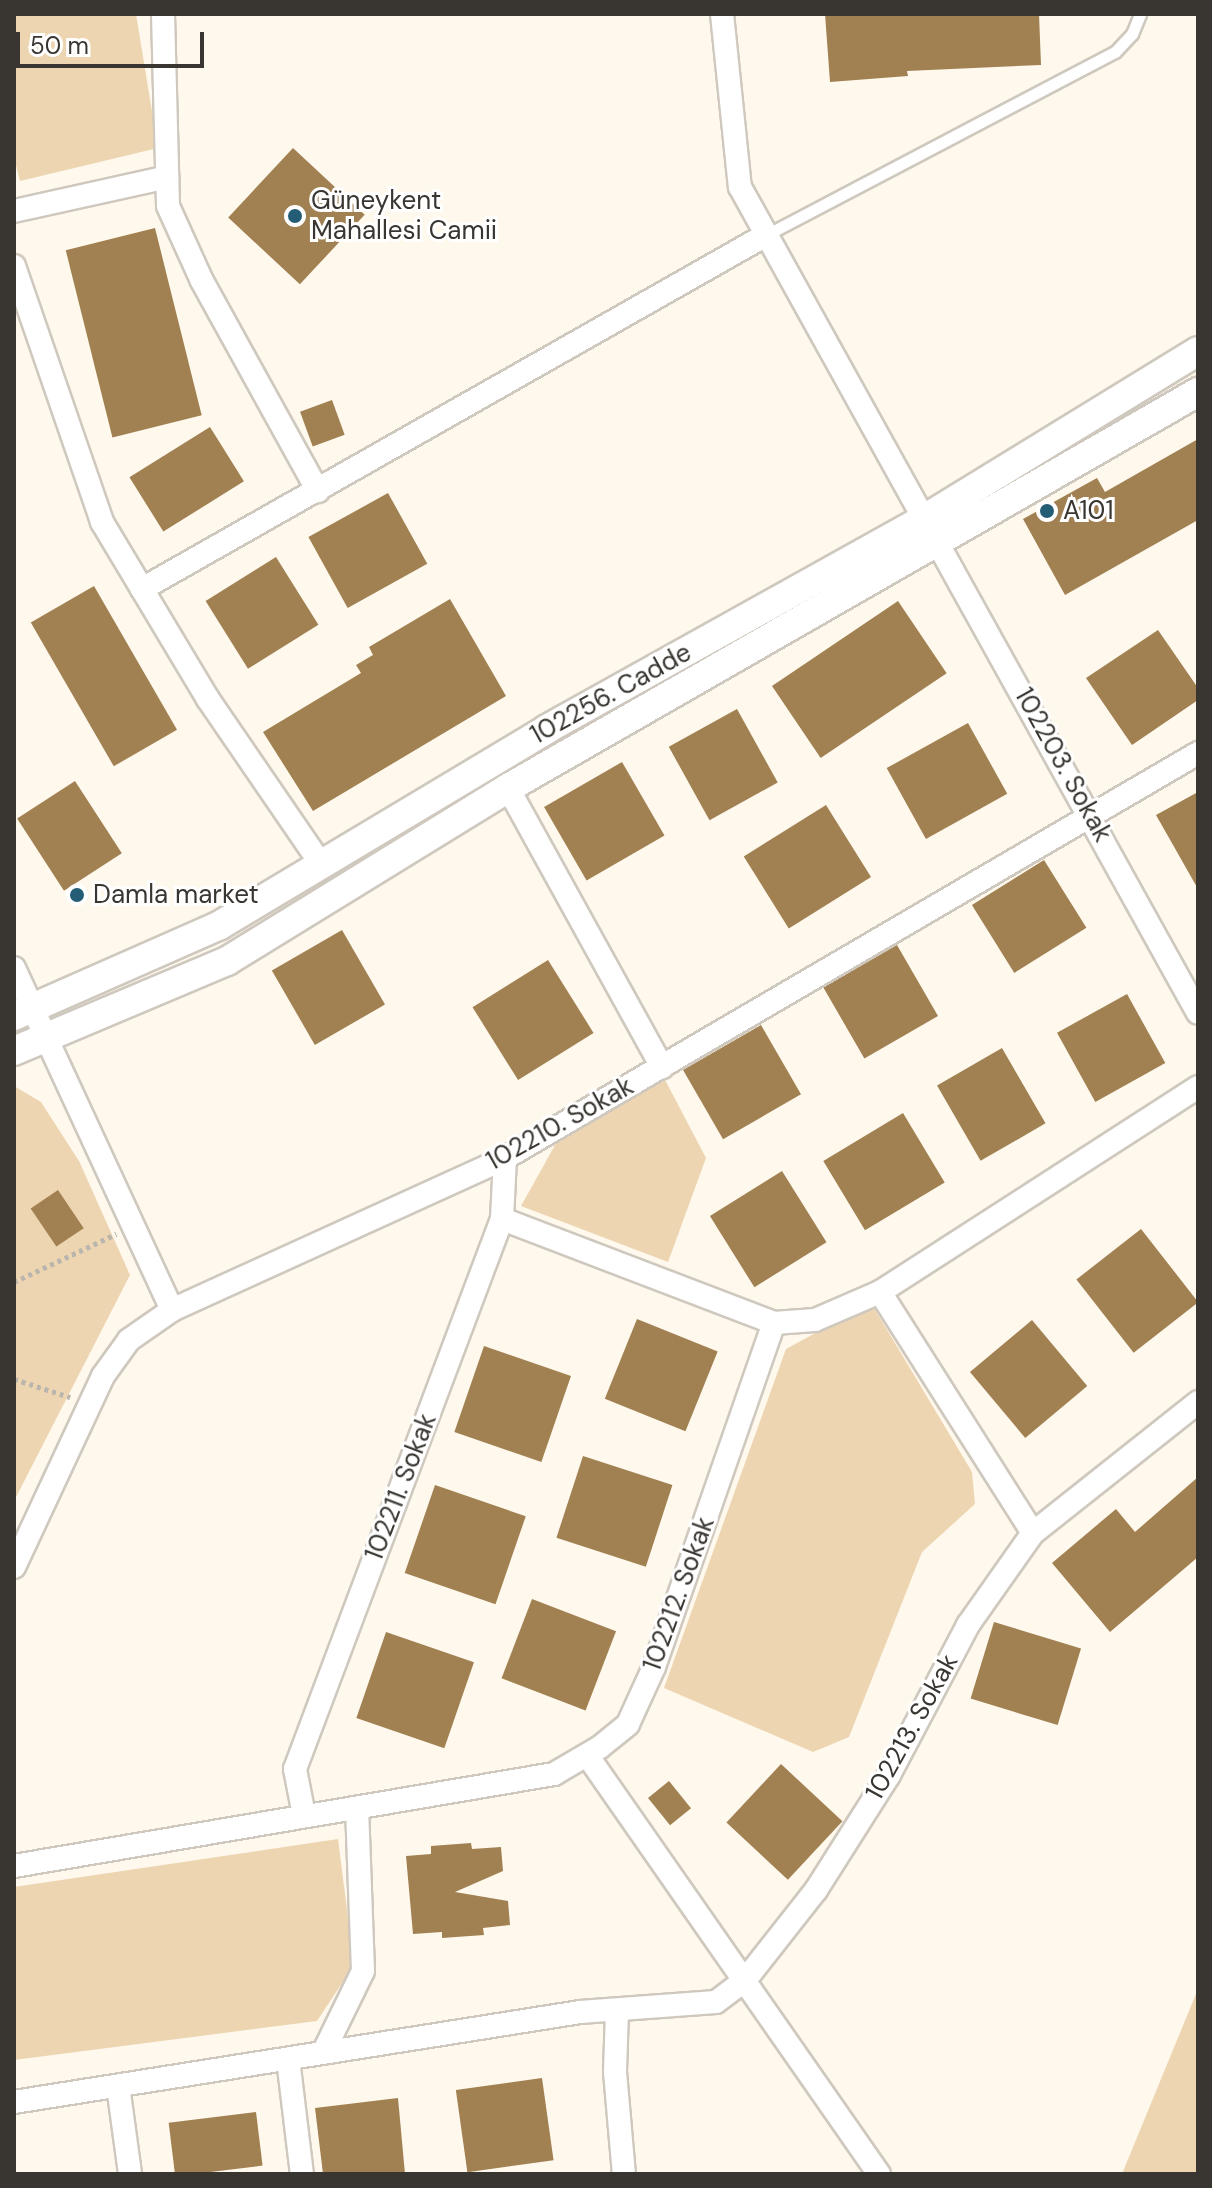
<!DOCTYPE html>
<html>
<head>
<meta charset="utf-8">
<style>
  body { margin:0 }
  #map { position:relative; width:1212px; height:2188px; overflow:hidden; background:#fff8ed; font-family:"DM Sans",sans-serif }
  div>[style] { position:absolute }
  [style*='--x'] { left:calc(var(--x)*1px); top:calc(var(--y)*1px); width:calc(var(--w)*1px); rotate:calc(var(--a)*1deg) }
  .green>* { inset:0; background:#edd5b1 }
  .building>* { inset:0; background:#a18152; transform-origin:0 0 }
  .path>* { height:5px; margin-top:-2.5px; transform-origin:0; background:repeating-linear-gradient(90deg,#bbb6ad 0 4px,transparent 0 8px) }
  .roads { filter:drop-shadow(2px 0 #cfc8be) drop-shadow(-2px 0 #cfc8be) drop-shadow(0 2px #cfc8be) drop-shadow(0 -2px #cfc8be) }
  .service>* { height:11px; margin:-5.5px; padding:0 5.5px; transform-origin:5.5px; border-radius:5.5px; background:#fff }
  .minor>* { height:22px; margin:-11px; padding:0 11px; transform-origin:11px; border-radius:11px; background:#fff }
  .tertiary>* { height:28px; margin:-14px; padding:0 14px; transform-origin:14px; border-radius:14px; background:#fff }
  .dots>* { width:22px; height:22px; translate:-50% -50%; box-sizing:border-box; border:4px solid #fff; border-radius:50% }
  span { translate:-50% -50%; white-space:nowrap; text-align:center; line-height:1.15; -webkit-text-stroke:6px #fff; paint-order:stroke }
  .poi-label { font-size:26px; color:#393632 }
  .left { translate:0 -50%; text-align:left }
  .street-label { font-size:26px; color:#393632 }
  .frame { position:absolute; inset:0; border:16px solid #393632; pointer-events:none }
  .scale { position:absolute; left:16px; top:32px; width:188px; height:36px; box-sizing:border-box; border:4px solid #393632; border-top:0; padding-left:10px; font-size:24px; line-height:28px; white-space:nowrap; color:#393632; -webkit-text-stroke:6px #fff; paint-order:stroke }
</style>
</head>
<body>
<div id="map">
  <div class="green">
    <div style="clip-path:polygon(14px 14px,136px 14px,158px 148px,20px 181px,14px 157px)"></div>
    <div style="clip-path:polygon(663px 1076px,706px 1158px,668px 1262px,521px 1206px,559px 1138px)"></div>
    <div style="clip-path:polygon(14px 1086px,41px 1102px,79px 1161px,130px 1275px,14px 1501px)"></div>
    <div style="clip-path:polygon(871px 1303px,972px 1472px,975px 1504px,922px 1552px,849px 1737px,813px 1752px,664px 1688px,786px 1349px)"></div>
    <div style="clip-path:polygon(338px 1839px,354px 1965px,317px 2021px,14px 2060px,14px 1887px)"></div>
    <div style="clip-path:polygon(1198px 1989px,1198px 2174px,1122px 2174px)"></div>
  </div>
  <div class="building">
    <div style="clip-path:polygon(825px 14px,1039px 14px,1041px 65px,907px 71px,908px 76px,830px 82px)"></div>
    <div style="left:293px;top:148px;width:98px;height:95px;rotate:43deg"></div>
    <div style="left:155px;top:228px;width:193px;height:92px;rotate:76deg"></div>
    <div style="left:332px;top:400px;width:37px;height:34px;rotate:70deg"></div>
    <div style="left:210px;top:427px;width:64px;height:95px;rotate:58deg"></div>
    <div style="clip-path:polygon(1198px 439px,1198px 520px,1065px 595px,1023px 519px,1097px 478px,1105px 492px)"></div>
    <div style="left:388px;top:493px;width:81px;height:91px;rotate:61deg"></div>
    <div style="left:276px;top:557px;width:80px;height:83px;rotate:58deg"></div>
    <div style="left:94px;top:586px;width:166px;height:73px;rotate:60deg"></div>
    <div style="clip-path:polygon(450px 599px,506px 696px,313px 811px,263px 732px,361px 673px,356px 665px,373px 655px,369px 647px)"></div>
    <div style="left:898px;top:601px;width:87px;height:152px;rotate:56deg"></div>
    <div style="clip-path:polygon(1158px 630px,1198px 688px,1198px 700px,1132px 745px,1086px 678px)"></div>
    <div style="left:737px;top:709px;width:84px;height:78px;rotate:61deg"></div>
    <div style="left:968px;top:723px;width:81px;height:93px;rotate:61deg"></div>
    <div style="left:622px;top:762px;width:85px;height:90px;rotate:60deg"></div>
    <div style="left:75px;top:781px;width:86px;height:69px;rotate:57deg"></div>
    <div style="clip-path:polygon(1198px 792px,1198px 889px,1156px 815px)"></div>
    <div style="left:826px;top:805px;width:85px;height:97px;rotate:58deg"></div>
    <div style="left:1044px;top:860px;width:80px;height:85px;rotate:58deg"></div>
    <div style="left:342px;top:930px;width:86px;height:81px;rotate:60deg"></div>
    <div style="left:897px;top:945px;width:82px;height:85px;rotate:60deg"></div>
    <div style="left:548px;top:960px;width:86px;height:89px;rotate:58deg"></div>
    <div style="left:1127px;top:994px;width:79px;height:80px;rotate:61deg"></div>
    <div style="left:761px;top:1025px;width:80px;height:90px;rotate:60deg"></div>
    <div style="left:1002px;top:1048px;width:87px;height:75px;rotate:60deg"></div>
    <div style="left:903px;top:1113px;width:81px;height:93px;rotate:59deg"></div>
    <div style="left:782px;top:1171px;width:84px;height:85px;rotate:58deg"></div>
    <div style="left:58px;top:1190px;width:46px;height:33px;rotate:56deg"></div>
    <div style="left:1141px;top:1229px;width:93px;height:82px;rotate:52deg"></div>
    <div style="left:637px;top:1319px;width:87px;height:86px;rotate:22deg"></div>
    <div style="left:1032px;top:1320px;width:86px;height:81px;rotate:50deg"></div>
    <div style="left:484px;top:1346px;width:92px;height:91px;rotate:19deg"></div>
    <div style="left:583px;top:1456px;width:94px;height:86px;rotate:18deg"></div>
    <div style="clip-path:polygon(1198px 1477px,1198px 1557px,1110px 1632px,1052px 1563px,1116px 1509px,1135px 1532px)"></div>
    <div style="left:435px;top:1485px;width:96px;height:93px;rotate:19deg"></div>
    <div style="left:532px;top:1599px;width:90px;height:85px;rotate:21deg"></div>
    <div style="left:994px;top:1622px;width:91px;height:80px;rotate:17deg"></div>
    <div style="left:386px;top:1632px;width:93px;height:91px;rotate:19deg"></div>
    <div style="left:781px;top:1764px;width:84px;height:80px;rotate:43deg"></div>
    <div style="left:669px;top:1781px;width:35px;height:27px;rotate:51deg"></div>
    <div style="clip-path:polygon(471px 1843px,472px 1849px,501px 1847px,503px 1871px,455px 1892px,508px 1901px,510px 1925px,483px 1928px,484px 1935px,442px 1938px,442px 1932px,413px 1934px,406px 1856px,431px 1854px,431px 1846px)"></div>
    <div style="left:542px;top:2078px;width:83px;height:87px;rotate:82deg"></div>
    <div style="clip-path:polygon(398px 2098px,405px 2174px,323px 2174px,315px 2108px)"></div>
    <div style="left:256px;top:2112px;width:54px;height:88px;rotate:83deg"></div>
  </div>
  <div class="path">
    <div style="--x:14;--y:1282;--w:113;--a:-25.2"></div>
    <div style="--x:14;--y:1379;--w:59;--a:17.8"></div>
  </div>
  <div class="roads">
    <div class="service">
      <div style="--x:766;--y:235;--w:394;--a:-27.7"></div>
      <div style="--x:1115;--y:52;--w:25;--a:-47"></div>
      <div style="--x:1132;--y:34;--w:22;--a:-68"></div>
    </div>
    <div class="minor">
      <div style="--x:163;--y:14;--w:192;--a:88.5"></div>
      <div style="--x:168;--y:206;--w:82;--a:65.6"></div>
      <div style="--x:202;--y:281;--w:240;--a:61.1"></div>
      <div style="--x:722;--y:14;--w:174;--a:84.1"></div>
      <div style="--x:740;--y:187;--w:944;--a:60.99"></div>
      <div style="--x:14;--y:211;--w:157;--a:-12.5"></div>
      <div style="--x:14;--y:266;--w:271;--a:71"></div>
      <div style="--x:102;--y:522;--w:206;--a:59.1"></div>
      <div style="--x:208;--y:699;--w:200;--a:55.6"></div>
      <div style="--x:142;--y:589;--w:717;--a:-29.57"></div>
      <div style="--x:508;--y:788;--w:319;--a:61.1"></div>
      <div style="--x:14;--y:968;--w:377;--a:65.2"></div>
      <div style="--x:502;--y:1219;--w:291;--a:20.9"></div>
      <div style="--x:880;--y:1292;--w:285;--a:57.6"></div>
      <div style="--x:14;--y:1567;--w:211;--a:-65"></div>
      <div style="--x:103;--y:1376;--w:44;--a:-54.2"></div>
      <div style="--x:129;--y:1340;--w:52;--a:-34.9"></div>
      <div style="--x:172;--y:1310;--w:366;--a:-24.5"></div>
      <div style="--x:505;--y:1158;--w:803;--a:-30.3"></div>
      <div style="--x:587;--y:1755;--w:511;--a:55.13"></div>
      <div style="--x:304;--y:1815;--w:47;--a:-101.1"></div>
      <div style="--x:295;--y:1769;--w:588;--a:-69.38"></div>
      <div style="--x:502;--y:1219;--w:61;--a:-87.2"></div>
      <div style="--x:14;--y:1866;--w:548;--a:-9.67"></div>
      <div style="--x:554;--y:1774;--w:53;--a:-30.4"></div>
      <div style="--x:600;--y:1747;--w:36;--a:-39"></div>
      <div style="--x:628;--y:1724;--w:63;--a:-65.5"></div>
      <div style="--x:654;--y:1667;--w:364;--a:-70.8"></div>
      <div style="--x:774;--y:1323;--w:41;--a:-4.2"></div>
      <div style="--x:815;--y:1320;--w:71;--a:-23.3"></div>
      <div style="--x:880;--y:1292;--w:378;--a:-32.8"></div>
      <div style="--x:617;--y:2011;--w:61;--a:91.9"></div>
      <div style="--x:615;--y:2072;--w:102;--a:85"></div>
      <div style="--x:323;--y:2053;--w:91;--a:-64"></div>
      <div style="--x:363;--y:1971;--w:160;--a:-92.1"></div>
      <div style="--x:288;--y:2059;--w:116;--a:83.1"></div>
      <div style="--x:118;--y:2086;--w:89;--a:82.2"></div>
      <div style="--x:14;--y:2102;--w:573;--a:-9.03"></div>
      <div style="--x:580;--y:2012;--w:136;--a:-4.2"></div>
      <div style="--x:716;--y:2002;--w:38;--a:-37"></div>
      <div style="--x:746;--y:1979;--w:113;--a:-51.8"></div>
      <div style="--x:816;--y:1890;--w:136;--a:-57.6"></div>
      <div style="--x:889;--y:1775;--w:170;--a:-62.2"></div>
      <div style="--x:968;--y:1625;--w:113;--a:-54.8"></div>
      <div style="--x:1033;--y:1533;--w:211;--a:-38.4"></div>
    </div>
    <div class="tertiary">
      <div style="--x:14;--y:1016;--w:225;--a:-23.8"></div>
      <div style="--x:220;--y:925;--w:381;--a:-30.9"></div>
      <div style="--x:547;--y:729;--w:432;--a:-29.1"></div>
      <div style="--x:924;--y:519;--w:321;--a:-31.5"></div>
      <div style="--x:14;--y:1051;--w:231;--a:-22.9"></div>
      <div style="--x:227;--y:961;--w:330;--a:-31.6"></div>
      <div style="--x:508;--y:788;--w:796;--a:-29.85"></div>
    </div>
  </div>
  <div class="dots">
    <div style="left:295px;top:216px;background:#255d77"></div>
    <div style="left:1047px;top:511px;background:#255d77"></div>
    <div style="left:77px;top:895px;background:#255d77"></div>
  </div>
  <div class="poi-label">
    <span class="left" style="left:311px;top:216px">Güneykent<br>Mahallesi Camii</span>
    <span class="left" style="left:1063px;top:511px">A101</span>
    <span class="left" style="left:93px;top:895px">Damla market</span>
  </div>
  <div class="street-label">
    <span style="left:611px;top:694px;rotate:-29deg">102256. Cadde</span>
    <span style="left:1063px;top:765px;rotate:61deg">102203. Sokak</span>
    <span style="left:560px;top:1124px;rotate:-29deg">102210. Sokak</span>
    <span style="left:401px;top:1487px;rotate:-69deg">102211. Sokak</span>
    <span style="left:679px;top:1594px;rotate:-70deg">102212. Sokak</span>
    <span style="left:912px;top:1727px;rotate:-61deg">102213. Sokak</span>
  </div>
  <div class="frame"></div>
  <div class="scale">50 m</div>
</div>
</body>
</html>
